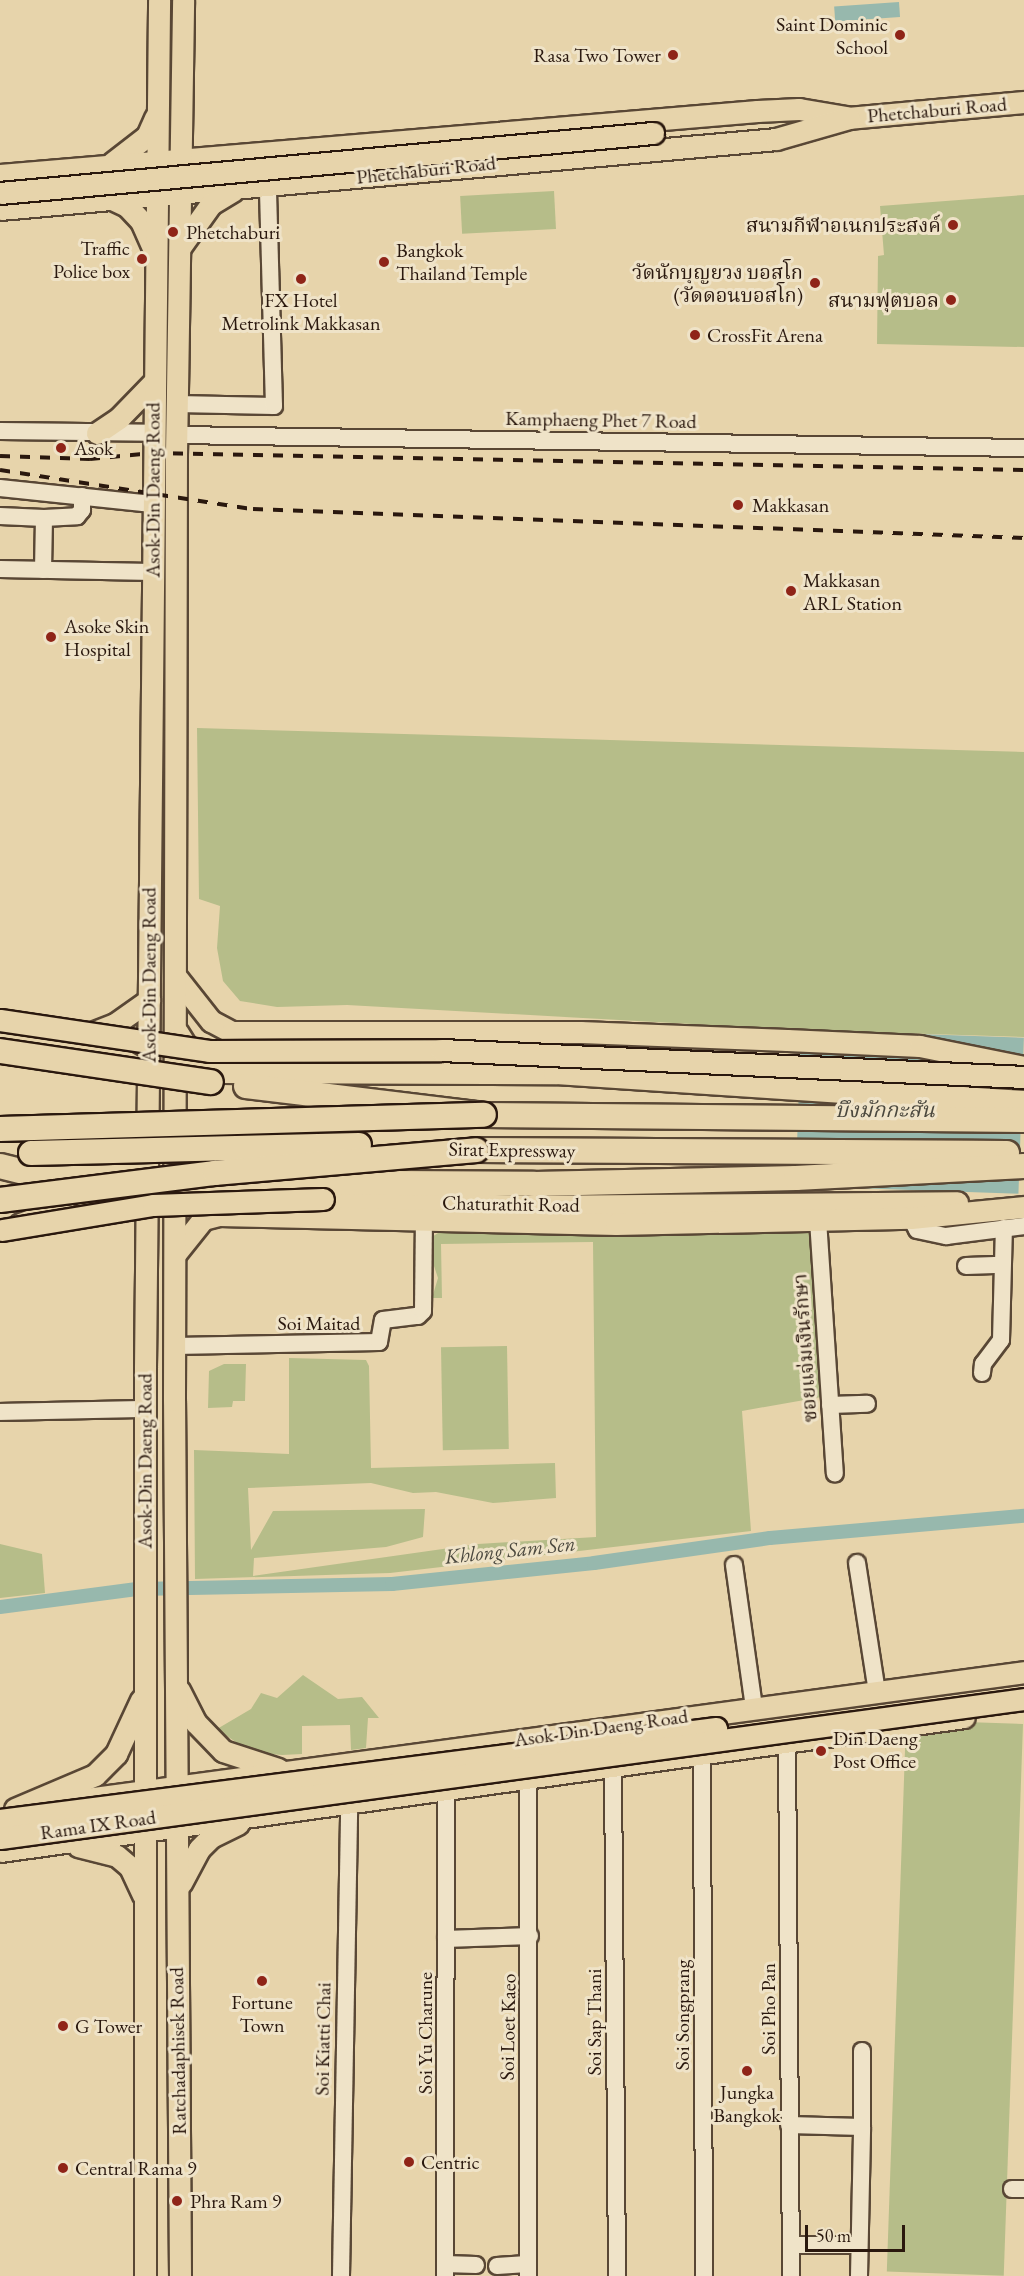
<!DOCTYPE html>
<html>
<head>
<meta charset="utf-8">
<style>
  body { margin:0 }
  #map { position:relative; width:1024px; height:2276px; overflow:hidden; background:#e7d4ab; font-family:"EB Garamond","Noto Serif Thai",serif }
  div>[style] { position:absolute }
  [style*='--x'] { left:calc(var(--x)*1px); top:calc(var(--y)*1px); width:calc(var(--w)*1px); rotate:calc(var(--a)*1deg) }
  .green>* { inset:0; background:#b6bd89; transform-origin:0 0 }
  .water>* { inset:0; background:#97b8ad; transform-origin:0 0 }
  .canal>* { height:14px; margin:-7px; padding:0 7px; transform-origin:7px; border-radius:7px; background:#97b8ad }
  .roads { filter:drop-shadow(2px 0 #594735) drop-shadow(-2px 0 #594735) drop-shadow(0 2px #594735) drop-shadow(0 -2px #594735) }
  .minor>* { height:16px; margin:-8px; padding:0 8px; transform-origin:8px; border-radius:8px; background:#efe3c8 }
  .major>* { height:21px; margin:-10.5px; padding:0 10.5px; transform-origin:10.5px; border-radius:10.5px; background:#e7d4ab }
  .highway>* { height:24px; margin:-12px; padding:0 12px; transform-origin:12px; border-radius:12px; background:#e7d4ab }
  .rail>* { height:4px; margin-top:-2px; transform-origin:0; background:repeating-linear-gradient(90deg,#2a180e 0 10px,transparent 0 20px) }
  .bridges { filter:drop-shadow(2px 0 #2a180e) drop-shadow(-2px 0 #2a180e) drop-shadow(0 2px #2a180e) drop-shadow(0 -2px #2a180e) }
  .major-bridge>* { height:21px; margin:-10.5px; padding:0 10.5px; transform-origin:10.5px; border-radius:10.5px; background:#e7d4ab }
  .highway-bridge>* { height:24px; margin:-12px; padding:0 12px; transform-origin:12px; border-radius:12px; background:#e7d4ab }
  .dots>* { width:16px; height:16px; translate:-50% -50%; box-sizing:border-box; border:3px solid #efe3c8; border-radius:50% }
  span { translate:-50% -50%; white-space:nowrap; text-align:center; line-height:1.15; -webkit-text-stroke:6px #efe3c8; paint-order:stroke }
  .poi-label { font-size:20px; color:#2a180e }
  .right { translate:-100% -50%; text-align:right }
  .left { translate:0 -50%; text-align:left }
  .street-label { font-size:20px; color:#2a180e }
  .water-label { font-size:21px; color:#4b483e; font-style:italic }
  .scale { position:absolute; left:805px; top:2225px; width:100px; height:27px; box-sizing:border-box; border:3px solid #2a180e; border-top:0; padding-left:8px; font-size:18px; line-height:21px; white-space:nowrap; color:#2a180e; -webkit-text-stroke:4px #efe3c8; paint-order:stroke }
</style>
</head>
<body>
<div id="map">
  <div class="green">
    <div style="left:554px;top:191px;width:38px;height:94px;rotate:87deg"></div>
    <div style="clip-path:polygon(1024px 195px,1024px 347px,877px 344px,878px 256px,884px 255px,880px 206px)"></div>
    <div style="clip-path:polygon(197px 728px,1024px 752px,1024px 1037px,801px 1030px,347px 1005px,277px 1007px,240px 1001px,223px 981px,217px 948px,220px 906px,199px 899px)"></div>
    <div style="clip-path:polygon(812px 1229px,827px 1396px,742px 1411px,751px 1531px,390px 1573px,195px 1579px,194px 1450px,289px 1454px,289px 1358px,366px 1360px,369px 1366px,371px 1468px,555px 1463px,556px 1498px,493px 1503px,436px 1492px,413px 1493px,371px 1483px,248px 1488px,251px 1550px,273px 1511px,425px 1509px,423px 1537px,386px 1547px,254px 1558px,253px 1576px,478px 1544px,596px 1537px,593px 1242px,441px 1244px,442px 1298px,432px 1298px,438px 1278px,431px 1257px,432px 1237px,441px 1231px,593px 1234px)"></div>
    <div style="left:507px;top:1346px;width:103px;height:66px;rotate:89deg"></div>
    <div style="clip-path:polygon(224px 1364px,246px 1364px,245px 1401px,233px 1401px,232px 1407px,208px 1408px,209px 1371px)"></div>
    <div style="clip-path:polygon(0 1544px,42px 1554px,45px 1593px,0 1598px)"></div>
    <div style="clip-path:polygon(303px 1675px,338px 1699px,362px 1697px,379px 1718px,368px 1718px,366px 1748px,351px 1750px,350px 1725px,302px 1726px,302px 1754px,282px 1755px,250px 1752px,217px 1729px,251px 1709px,261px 1693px,277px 1698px)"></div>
    <div style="left:1023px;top:1724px;width:552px;height:117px;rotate:92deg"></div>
  </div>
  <div class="water">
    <div style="left:899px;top:2px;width:15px;height:65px;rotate:86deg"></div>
    <div style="left:801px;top:1030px;width:223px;height:156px;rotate:2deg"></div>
  </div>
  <div class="canal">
    <div style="--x:0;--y:1607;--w:138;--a:-7.5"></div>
    <div style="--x:137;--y:1589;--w:255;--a:-1.1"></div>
    <div style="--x:392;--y:1584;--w:203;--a:-5.9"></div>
    <div style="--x:594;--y:1563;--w:178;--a:-8.1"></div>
    <div style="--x:770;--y:1538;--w:255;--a:-5"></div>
  </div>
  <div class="roads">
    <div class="minor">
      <div style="--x:177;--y:404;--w:97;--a:1.2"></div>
      <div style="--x:274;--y:406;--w:221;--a:-91.6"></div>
      <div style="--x:0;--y:431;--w:153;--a:0.7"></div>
      <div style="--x:177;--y:435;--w:847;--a:0.88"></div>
      <div style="--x:0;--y:488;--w:153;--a:6"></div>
      <div style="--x:0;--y:516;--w:44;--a:2.6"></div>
      <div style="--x:0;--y:569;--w:152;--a:1.1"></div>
      <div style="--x:43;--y:570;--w:52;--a:-88.9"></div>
      <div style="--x:44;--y:518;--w:33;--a:-3"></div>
      <div style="--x:77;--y:516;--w:8;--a:-50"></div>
      <div style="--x:82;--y:510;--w:14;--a:-90"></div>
      <div style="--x:911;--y:1218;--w:13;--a:63"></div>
      <div style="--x:917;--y:1230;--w:30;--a:12"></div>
      <div style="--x:946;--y:1236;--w:79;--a:-7.3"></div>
      <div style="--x:818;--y:1220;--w:254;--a:86.2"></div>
      <div style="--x:966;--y:1266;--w:36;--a:-2"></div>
      <div style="--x:175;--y:1346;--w:204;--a:-1.1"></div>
      <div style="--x:379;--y:1342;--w:22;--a:-80"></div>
      <div style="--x:383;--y:1320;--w:35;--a:-7"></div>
      <div style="--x:418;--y:1316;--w:7;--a:-45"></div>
      <div style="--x:423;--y:1311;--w:90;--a:-89.4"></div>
      <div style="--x:982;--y:1373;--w:9;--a:-84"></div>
      <div style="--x:983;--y:1364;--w:30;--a:-53"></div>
      <div style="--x:1001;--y:1340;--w:112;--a:-88.5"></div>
      <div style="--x:830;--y:1405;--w:37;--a:-2"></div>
      <div style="--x:0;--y:1412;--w:145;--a:-1.2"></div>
      <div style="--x:857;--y:1563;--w:131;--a:81.2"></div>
      <div style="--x:734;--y:1565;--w:143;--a:82"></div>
      <div style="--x:787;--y:1743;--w:533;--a:89.57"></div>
      <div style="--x:702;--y:1755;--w:521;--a:89.78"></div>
      <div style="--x:613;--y:1767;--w:509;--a:89.55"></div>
      <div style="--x:446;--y:1939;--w:84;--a:-2"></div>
      <div style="--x:789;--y:2125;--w:73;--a:1.6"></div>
      <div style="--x:862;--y:2127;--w:76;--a:-90"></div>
      <div style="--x:1012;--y:2189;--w:12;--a:0"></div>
      <div style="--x:791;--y:2245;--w:68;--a:0"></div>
      <div style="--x:445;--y:2264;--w:31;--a:2"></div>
      <div style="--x:497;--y:2266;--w:30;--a:-4"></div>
      <div style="--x:341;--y:2276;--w:473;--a:-89"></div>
      <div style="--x:445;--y:2276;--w:486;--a:-89.9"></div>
      <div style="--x:528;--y:2276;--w:497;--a:-90"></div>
      <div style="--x:859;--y:2276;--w:149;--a:-88.8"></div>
    </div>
    <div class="major">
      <div style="--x:836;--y:119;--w:189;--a:-5.2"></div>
      <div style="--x:112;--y:163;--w:44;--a:-37.6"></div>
      <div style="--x:147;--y:136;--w:20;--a:-66"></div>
      <div style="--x:0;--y:175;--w:760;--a:-4.83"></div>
      <div style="--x:757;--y:111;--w:42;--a:-2.7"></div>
      <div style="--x:799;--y:109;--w:48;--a:9.7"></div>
      <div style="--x:112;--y:199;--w:17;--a:25"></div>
      <div style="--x:127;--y:206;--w:21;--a:47"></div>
      <div style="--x:141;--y:221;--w:30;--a:66"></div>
      <div style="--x:0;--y:209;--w:779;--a:-5.15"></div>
      <div style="--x:776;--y:139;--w:76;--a:-16"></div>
      <div style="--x:181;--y:246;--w:52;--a:-54.5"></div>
      <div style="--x:211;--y:204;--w:26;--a:-31"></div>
      <div style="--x:97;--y:433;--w:27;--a:-34"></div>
      <div style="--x:119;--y:418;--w:50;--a:-45.8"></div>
      <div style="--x:177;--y:978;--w:55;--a:51.7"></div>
      <div style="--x:211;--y:1021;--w:24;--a:28"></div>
      <div style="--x:232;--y:1032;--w:348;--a:0"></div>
      <div style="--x:580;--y:1032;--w:207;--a:2.2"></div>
      <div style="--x:787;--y:1040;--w:133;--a:2.6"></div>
      <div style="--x:920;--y:1046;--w:106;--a:11.4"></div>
      <div style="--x:0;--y:1033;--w:107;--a:9.1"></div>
      <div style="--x:106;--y:1050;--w:39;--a:30"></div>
      <div style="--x:84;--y:1036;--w:33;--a:-21"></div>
      <div style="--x:115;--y:1024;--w:42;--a:-35.2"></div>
      <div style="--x:323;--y:1199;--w:200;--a:2"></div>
      <div style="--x:523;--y:1206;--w:434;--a:-0.5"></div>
      <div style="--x:20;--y:1224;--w:19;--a:-21"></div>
      <div style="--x:38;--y:1217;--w:33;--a:-35"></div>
      <div style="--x:65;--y:1198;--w:40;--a:-51"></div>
      <div style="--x:90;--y:1167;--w:38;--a:-3"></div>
      <div style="--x:128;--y:1165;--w:16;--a:38"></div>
      <div style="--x:141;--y:1175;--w:15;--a:67"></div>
      <div style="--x:176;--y:1253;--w:43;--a:-51.5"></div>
      <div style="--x:203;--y:1219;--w:16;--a:-14"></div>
      <div style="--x:219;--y:1215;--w:397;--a:1.3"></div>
      <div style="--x:616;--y:1224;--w:295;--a:-1.2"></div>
      <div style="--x:911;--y:1218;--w:114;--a:-5.6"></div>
      <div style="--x:179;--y:1690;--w:37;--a:63"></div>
      <div style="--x:196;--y:1723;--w:39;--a:46"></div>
      <div style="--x:223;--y:1751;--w:58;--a:18.1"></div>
      <div style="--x:57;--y:1803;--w:976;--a:-7.71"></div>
      <div style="--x:15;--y:1809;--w:87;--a:-23"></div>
      <div style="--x:95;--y:1775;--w:30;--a:-45"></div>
      <div style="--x:116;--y:1754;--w:60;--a:-65.2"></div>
      <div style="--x:78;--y:1846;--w:40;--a:14.4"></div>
      <div style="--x:117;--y:1856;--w:17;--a:40"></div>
      <div style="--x:130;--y:1867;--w:31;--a:65"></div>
      <div style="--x:0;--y:1851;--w:973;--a:-7.91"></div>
      <div style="--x:181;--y:1883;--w:38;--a:-62"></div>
      <div style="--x:199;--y:1849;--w:17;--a:-45"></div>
      <div style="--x:211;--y:1837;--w:30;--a:-26"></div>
      <div style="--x:145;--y:2276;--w:909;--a:-90"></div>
      <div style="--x:145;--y:1367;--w:1367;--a:-89.41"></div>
      <div style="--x:180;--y:2276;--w:876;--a:-90.39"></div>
      <div style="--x:174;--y:1400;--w:946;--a:-89.88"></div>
      <div style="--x:176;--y:454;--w:454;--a:-89.1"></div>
    </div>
    <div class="highway">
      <div style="--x:177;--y:1034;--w:32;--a:58"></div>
      <div style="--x:194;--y:1061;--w:27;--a:22"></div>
      <div style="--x:219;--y:1071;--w:337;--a:0.2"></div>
      <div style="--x:556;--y:1072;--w:469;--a:3.8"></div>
      <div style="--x:246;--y:1086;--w:240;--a:6.9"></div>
      <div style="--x:484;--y:1115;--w:540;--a:0.53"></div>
      <div style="--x:476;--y:1150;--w:531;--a:0.32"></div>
      <div style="--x:0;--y:1166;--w:29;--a:14"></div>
      <div style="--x:28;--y:1173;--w:62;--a:-5.5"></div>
      <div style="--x:176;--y:1198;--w:17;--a:-40"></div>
      <div style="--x:189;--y:1187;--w:17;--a:-17"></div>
      <div style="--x:205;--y:1182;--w:329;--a:0.3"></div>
      <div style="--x:534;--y:1184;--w:262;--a:-1.3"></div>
      <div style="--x:796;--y:1178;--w:228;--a:-3"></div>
    </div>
  </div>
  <div class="rail">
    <div style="--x:0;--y:456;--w:90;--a:1.9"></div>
    <div style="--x:90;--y:459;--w:63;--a:-5.4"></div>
    <div style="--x:153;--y:453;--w:871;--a:1.12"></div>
    <div style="--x:0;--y:470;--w:256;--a:8.8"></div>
    <div style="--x:253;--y:509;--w:772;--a:2.15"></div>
  </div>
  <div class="bridges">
    <div class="major-bridge">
      <div style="--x:0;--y:193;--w:656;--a:-5.25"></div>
      <div style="--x:0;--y:1020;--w:211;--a:8.4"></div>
      <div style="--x:209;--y:1051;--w:232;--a:-0.2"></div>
      <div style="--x:441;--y:1050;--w:584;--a:2.65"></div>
      <div style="--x:2;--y:1230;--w:153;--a:-9.4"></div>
      <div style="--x:153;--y:1205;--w:170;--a:-2"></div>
      <div style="--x:0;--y:1820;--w:722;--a:-7.32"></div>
      <div style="--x:0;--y:1838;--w:1033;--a:-7.73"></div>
    </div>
    <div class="highway-bridge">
      <div style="--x:0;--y:1051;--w:213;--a:8.4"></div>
      <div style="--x:0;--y:1129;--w:484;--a:-1.7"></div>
      <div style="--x:31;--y:1153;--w:328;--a:-1.4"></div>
      <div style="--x:0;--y:1200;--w:217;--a:-7.2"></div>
      <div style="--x:215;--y:1173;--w:262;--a:-5"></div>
    </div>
  </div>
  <div class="dots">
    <div style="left:900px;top:35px;background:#8f2418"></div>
    <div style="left:673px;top:55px;background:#8f2418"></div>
    <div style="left:953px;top:225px;background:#8f2418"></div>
    <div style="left:173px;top:232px;background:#8f2418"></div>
    <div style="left:142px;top:259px;background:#8f2418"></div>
    <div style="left:384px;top:262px;background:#8f2418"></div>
    <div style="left:301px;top:279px;background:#8f2418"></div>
    <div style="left:815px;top:283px;background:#8f2418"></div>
    <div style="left:951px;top:300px;background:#8f2418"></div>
    <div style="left:695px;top:335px;background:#8f2418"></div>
    <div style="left:61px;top:448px;background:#8f2418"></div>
    <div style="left:738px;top:505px;background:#8f2418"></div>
    <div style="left:791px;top:591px;background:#8f2418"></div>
    <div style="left:51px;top:637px;background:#8f2418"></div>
    <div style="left:821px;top:1751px;background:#8f2418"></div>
    <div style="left:262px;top:1981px;background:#8f2418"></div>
    <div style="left:63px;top:2026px;background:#8f2418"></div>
    <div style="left:747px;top:2071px;background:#8f2418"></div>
    <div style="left:409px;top:2162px;background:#8f2418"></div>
    <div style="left:63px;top:2168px;background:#8f2418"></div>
    <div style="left:177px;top:2201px;background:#8f2418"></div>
  </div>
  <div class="poi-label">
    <span class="right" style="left:888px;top:36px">Saint Dominic<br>School</span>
    <span class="right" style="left:661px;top:55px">Rasa Two Tower</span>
    <span class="right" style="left:941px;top:225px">สนามกีฬาอเนกประสงค์</span>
    <span class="left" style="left:186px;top:232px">Phetchaburi</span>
    <span class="right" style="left:130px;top:260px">Traffic<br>Police box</span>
    <span class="left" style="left:396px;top:262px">Bangkok<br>Thailand Temple</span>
    <span class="right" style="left:803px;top:284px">วัดนักบุญยวง บอสโก<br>(วัดดอนบอสโก)</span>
    <span style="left:301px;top:312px">FX Hotel<br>Metrolink Makkasan</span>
    <span class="right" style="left:939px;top:300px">สนามฟุตบอล</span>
    <span class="left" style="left:707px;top:335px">CrossFit Arena</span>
    <span class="left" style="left:74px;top:448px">Asok</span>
    <span class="left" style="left:752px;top:505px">Makkasan</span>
    <span class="left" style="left:803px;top:592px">Makkasan<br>ARL Station</span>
    <span class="left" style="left:64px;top:638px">Asoke Skin<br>Hospital</span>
    <span class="left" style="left:833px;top:1750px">Din Daeng<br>Post Office</span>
    <span style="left:262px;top:2014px">Fortune<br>Town</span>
    <span class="left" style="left:75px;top:2026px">G Tower</span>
    <span style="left:747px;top:2104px">Jungka<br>Bangkok</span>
    <span class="left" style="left:421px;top:2162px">Centric</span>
    <span class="left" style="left:75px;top:2168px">Central Rama 9</span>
    <span class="left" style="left:190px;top:2201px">Phra Ram 9</span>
  </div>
  <div class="street-label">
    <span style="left:937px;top:110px;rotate:-5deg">Phetchaburi Road</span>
    <span style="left:426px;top:170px;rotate:-6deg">Phetchaburi Road</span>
    <span style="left:601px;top:420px;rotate:1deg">Kamphaeng Phet 7 Road</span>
    <span style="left:153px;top:490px;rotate:-90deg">Asok-Din Daeng Road</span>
    <span style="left:149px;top:975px;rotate:-90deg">Asok-Din Daeng Road</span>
    <span style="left:512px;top:1150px;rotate:1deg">Sirat Expressway</span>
    <span style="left:511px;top:1204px;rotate:1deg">Chaturathit Road</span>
    <span style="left:319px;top:1323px">Soi Maitad</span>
    <span style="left:805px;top:1348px;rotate:-94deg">ซอยแจ่มเงินรักษา</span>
    <span style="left:145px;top:1461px;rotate:-90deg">Asok-Din Daeng Road</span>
    <span style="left:601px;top:1728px;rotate:-8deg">Asok-Din Daeng Road</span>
    <span style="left:98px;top:1825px;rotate:-8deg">Rama IX Road</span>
    <span style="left:768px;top:2009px;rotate:-90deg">Soi Pho Pan</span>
    <span style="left:682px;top:2015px;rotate:-90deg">Soi Songprang</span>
    <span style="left:594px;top:2022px;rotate:-90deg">Soi Sap Thani</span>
    <span style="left:508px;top:2027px;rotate:-89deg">Soi Loet Kaeo</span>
    <span style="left:425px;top:2033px;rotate:-90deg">Soi Yu Charune</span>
    <span style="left:323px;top:2039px;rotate:-89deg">Soi Kiatti Chai</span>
    <span style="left:178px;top:2051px;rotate:-91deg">Ratchadaphisek Road</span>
  </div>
  <div class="water-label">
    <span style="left:885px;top:1110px">บึงมักกะสัน</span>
    <span style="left:510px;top:1550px;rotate:-6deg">Khlong Sam Sen</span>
  </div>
  <div class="scale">50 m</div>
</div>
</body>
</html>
